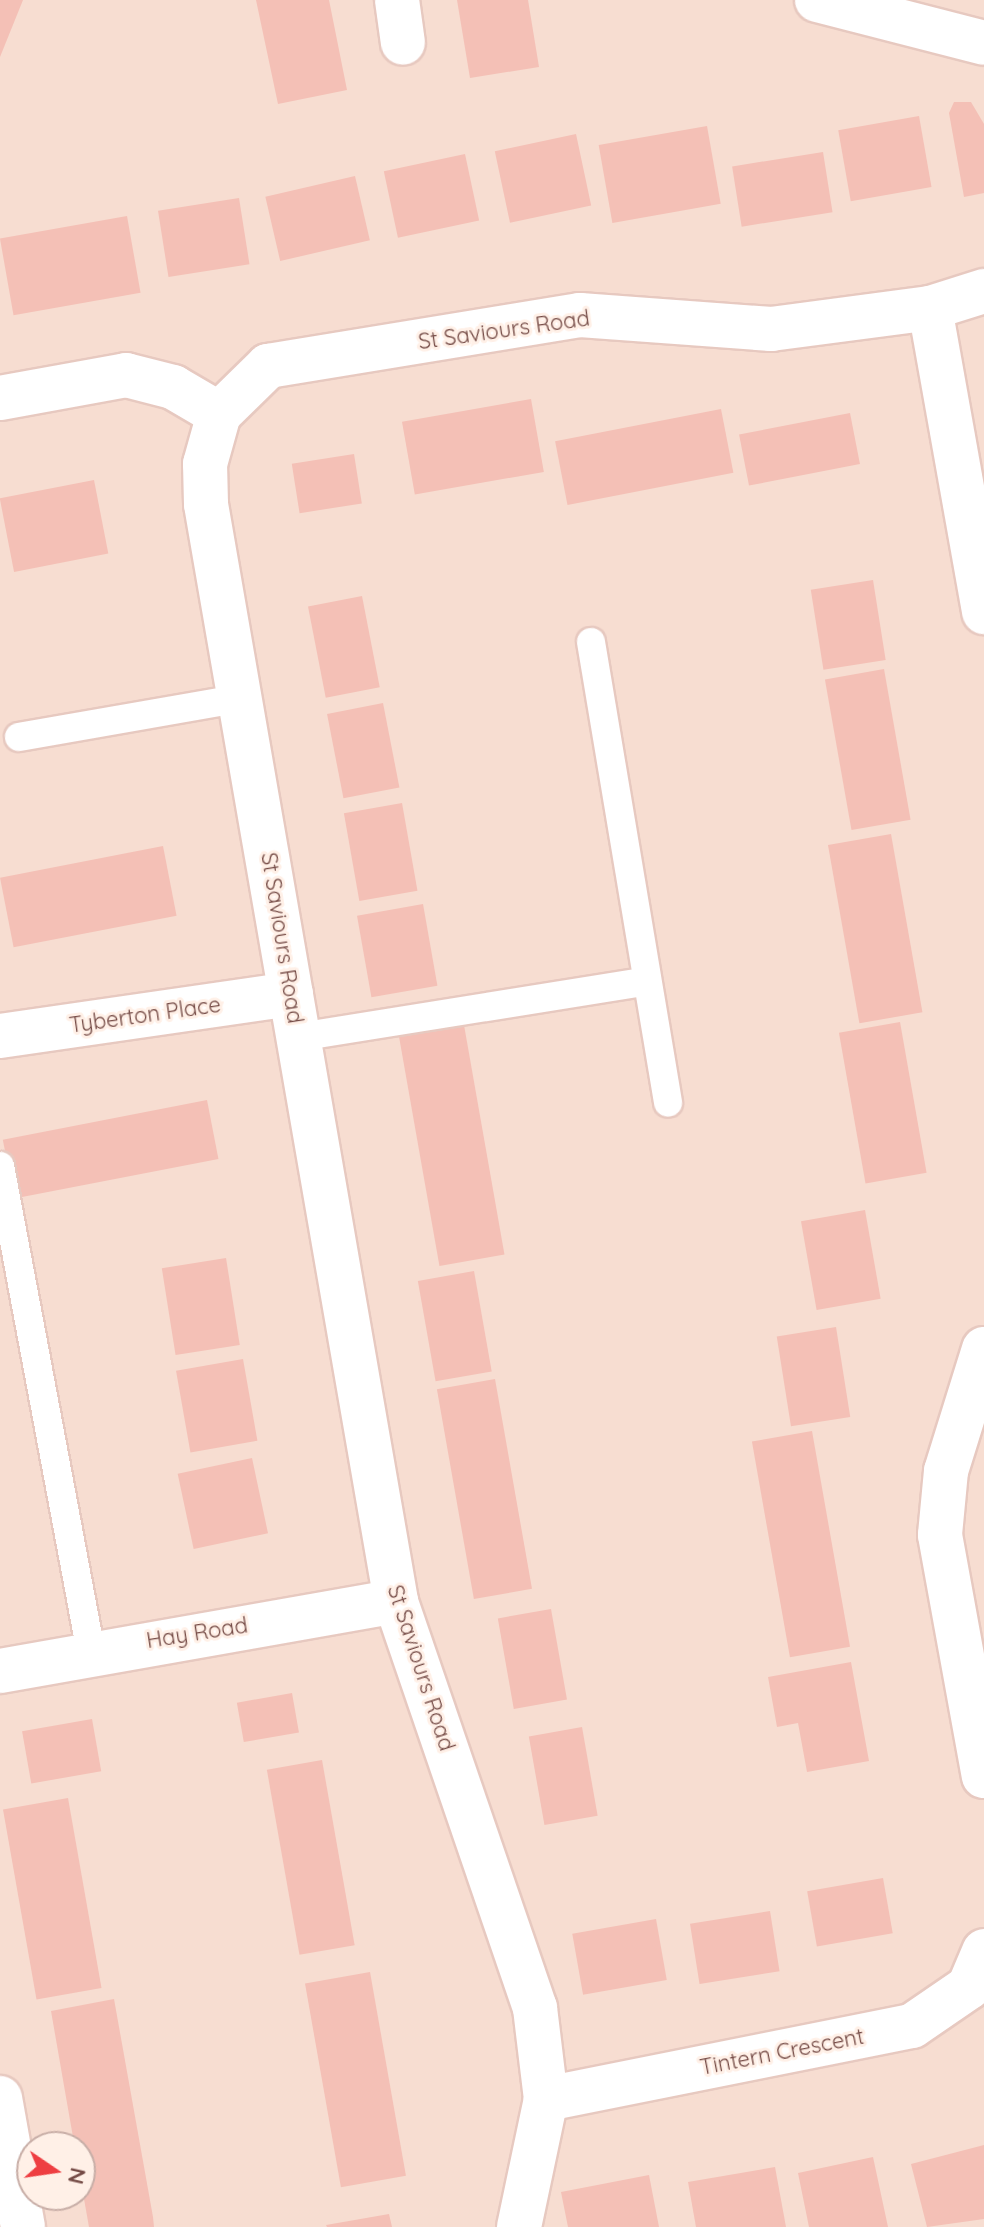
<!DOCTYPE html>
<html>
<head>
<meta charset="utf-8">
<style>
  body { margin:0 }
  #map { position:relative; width:984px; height:2227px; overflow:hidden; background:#fdebe0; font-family:Quicksand,sans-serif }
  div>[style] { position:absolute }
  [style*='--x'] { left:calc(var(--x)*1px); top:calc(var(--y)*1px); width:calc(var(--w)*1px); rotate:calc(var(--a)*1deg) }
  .residential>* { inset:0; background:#f7ddd1 }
  .building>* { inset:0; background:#f4c0b6; transform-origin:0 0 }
  .roads { filter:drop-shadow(2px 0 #e7c9c0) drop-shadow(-2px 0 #e7c9c0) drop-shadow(0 2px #e7c9c0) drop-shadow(0 -2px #e7c9c0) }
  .lane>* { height:28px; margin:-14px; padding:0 14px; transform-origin:14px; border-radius:14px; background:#fff }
  .street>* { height:44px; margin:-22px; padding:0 22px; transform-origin:22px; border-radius:22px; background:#fff }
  span { translate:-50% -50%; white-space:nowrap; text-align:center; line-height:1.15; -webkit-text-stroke:6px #fff0e7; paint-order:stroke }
  .street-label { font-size:22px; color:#754b46 }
  .north { position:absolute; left:16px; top:2131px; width:80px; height:80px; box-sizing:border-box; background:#fff0e7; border:2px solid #c8aea7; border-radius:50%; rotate:103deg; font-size:22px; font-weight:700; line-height:32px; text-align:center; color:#754b46 }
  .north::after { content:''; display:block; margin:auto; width:28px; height:36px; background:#ee3e42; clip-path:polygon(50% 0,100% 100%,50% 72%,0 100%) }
</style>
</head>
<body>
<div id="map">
  <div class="residential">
    <div style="clip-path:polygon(evenodd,0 0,984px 0,984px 2227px,0 2227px,0 0,32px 2147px,80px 2147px,80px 2195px,32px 2195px,32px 2147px)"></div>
  </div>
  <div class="building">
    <div style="clip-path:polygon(0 0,23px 0,0 57px)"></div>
    <div style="clip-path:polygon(256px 0,329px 0,347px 90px,278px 104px)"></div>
    <div style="clip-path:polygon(457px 0,528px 0,539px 67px,470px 78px)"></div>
    <div style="clip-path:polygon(954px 102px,971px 102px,984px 124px,984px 193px,964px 197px,949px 113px)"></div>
    <div style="left:919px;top:116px;width:72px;height:82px;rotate:80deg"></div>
    <div style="left:707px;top:126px;width:79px;height:110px;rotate:80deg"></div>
    <div style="left:576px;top:134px;width:73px;height:83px;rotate:78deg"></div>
    <div style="left:823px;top:152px;width:61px;height:92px;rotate:81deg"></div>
    <div style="left:465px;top:154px;width:68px;height:83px;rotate:78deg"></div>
    <div style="left:355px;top:176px;width:66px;height:92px;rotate:77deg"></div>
    <div style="left:239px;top:198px;width:67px;height:82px;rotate:81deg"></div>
    <div style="left:127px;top:216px;width:78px;height:129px;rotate:80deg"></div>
    <div style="left:531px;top:399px;width:74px;height:131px;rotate:80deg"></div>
    <div style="left:721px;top:409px;width:65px;height:169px;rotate:79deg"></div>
    <div style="left:850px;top:413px;width:52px;height:113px;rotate:79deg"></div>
    <div style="left:354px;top:454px;width:50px;height:63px;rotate:81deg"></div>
    <div style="left:94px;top:480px;width:75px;height:96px;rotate:79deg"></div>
    <div style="left:873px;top:580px;width:81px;height:63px;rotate:81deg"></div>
    <div style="left:362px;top:596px;width:93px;height:55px;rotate:79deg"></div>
    <div style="left:884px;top:669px;width:153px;height:60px;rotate:80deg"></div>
    <div style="left:383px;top:703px;width:86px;height:57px;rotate:79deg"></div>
    <div style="left:402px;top:803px;width:89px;height:59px;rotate:80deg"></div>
    <div style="left:891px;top:834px;width:181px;height:64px;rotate:80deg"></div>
    <div style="left:163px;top:846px;width:71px;height:166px;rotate:79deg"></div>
    <div style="left:423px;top:904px;width:83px;height:67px;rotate:80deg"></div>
    <div style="left:900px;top:1022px;width:153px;height:62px;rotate:80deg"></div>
    <div style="left:464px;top:1025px;width:233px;height:66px;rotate:80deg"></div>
    <div style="left:207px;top:1100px;width:60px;height:208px;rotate:79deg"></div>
    <div style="left:865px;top:1210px;width:90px;height:65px;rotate:80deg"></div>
    <div style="left:226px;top:1258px;width:88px;height:65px;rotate:81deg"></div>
    <div style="left:474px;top:1271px;width:102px;height:57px;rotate:80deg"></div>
    <div style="left:836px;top:1327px;width:91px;height:60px;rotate:81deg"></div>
    <div style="left:243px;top:1359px;width:83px;height:68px;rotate:80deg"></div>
    <div style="left:495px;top:1379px;width:213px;height:59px;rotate:80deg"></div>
    <div style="left:812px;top:1431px;width:219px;height:61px;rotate:80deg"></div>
    <div style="left:252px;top:1458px;width:77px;height:76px;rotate:78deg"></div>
    <div style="left:551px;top:1609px;width:92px;height:54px;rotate:80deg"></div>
    <div style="clip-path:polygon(851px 1662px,869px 1761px,807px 1772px,798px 1723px,777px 1727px,768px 1677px)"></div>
    <div style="left:292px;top:1693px;width:40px;height:56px;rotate:80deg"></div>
    <div style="left:92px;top:1719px;width:53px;height:71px;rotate:80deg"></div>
    <div style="left:582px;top:1727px;width:90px;height:54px;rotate:80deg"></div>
    <div style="left:322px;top:1760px;width:188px;height:56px;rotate:80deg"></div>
    <div style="left:68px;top:1798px;width:193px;height:66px;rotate:80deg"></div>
    <div style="left:883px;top:1878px;width:56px;height:77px;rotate:80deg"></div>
    <div style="left:770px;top:1911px;width:61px;height:81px;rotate:81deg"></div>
    <div style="left:656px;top:1919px;width:62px;height:85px;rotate:80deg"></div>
    <div style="left:370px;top:1972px;width:207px;height:66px;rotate:80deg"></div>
    <div style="clip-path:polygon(114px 1999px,153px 2217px,154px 2227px,89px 2227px,70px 2120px,51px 2011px)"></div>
    <div style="clip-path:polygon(984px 2145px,984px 2219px,927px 2227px,911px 2164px)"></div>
    <div style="clip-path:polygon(873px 2157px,888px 2227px,809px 2227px,798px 2173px)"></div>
    <div style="clip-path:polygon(775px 2167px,786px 2227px,696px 2227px,688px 2182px)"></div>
    <div style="clip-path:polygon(649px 2175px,659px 2227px,568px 2227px,561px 2192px)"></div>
    <div style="clip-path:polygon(389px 2214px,392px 2227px,327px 2227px,326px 2225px)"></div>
  </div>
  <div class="roads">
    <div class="lane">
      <div style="--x:591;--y:642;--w:467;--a:80.5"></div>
      <div style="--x:19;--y:737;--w:227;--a:-9.9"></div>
      <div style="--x:299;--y:1037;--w:352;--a:-9.1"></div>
      <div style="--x:0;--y:1166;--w:492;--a:79.4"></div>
    </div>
    <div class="street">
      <div style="--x:397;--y:0;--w:43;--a:82.1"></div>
      <div style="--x:817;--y:0;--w:172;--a:14.4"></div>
      <div style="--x:930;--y:308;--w:309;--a:79.9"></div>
      <div style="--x:0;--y:398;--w:128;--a:-10.3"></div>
      <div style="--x:126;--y:375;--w:49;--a:14.3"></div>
      <div style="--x:173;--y:387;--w:53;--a:30.4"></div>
      <div style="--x:0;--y:1036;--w:294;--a:-8.2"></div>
      <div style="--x:984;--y:1349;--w:128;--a:107.3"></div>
      <div style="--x:946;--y:1471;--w:64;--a:95.4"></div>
      <div style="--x:940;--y:1535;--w:245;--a:79.7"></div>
      <div style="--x:0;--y:1671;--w:402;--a:-10"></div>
      <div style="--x:0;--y:2098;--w:131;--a:79.9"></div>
      <div style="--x:546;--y:2099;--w:373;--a:-11.3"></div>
      <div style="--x:912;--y:2026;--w:69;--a:-34.4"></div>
      <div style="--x:969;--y:1987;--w:39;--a:-67"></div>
      <div style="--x:519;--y:2227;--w:131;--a:-78.1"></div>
      <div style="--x:546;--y:2099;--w:92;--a:-96.9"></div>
      <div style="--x:535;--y:2008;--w:430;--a:-108.9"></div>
      <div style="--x:396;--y:1601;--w:1113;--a:-99.83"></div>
      <div style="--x:206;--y:504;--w:40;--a:-91.4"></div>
      <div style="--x:205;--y:464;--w:52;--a:-74.4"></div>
      <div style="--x:219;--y:414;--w:69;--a:-44.4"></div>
      <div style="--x:268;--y:366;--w:316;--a:-9.3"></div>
      <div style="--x:580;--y:315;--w:192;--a:4.2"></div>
      <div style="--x:771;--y:329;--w:160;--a:-7.5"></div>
      <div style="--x:930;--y:308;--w:57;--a:-17.5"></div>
    </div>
  </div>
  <div class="street-label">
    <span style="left:504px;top:330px;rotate:-8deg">St Saviours Road</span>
    <span style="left:282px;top:938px;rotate:81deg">St Saviours Road</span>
    <span style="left:145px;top:1015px;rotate:-8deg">Tyberton Place</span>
    <span style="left:197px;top:1633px;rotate:-9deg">Hay Road</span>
    <span style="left:421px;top:1668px;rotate:72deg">St Saviours Road</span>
    <span style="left:782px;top:2052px;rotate:-11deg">Tintern Crescent</span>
  </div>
  <div class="north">N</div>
</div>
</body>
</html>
